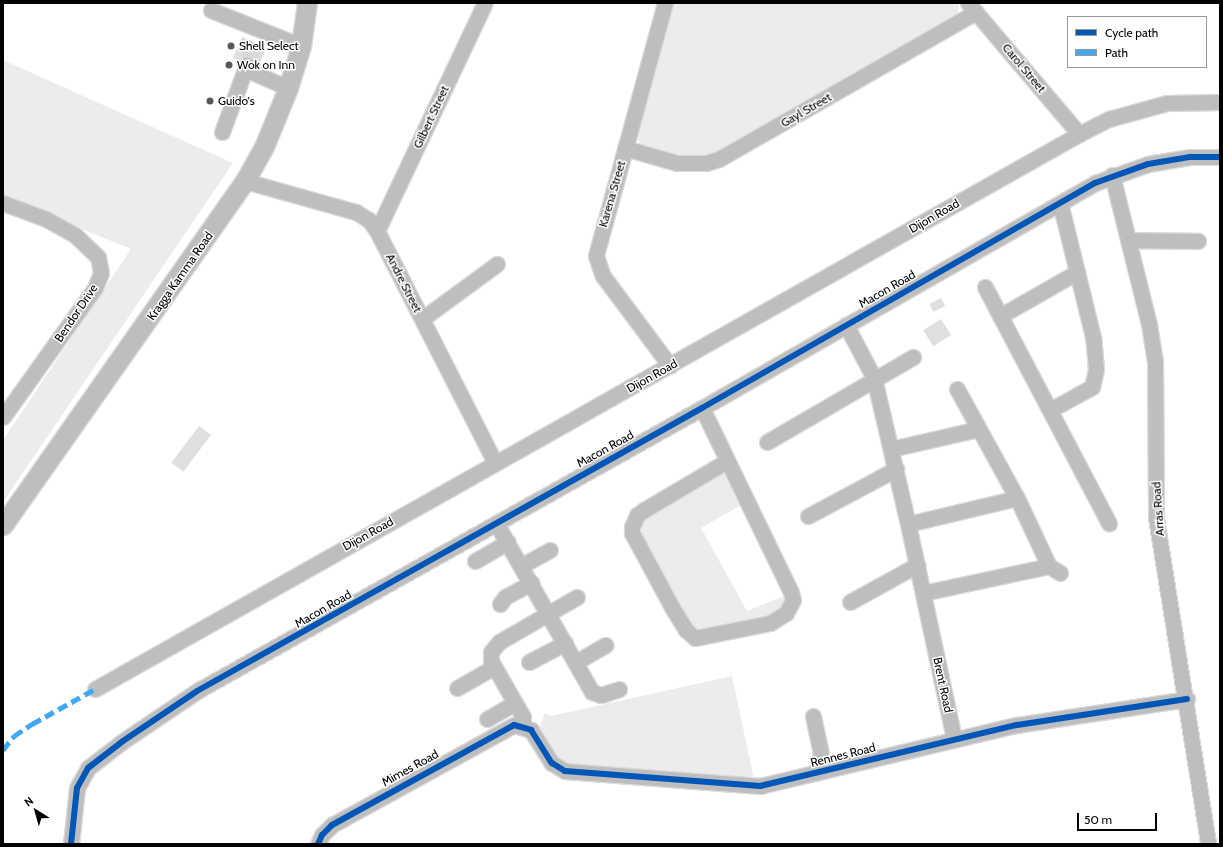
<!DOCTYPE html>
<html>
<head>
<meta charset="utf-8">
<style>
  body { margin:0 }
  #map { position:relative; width:1223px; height:847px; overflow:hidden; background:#fff; font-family:Cabin,sans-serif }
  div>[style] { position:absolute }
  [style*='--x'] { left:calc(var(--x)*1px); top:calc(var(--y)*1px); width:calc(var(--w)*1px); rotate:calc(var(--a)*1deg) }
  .green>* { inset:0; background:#ececec }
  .building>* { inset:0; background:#dfdfdf; transform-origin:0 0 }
  .minor-tunnel>* { height:15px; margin-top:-7.5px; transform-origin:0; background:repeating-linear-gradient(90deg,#d9d9d9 0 15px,transparent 0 23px) }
  .roads { filter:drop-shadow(1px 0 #dbdbdb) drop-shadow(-1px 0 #dbdbdb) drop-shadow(0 1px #dbdbdb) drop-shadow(0 -1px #dbdbdb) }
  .minor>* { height:15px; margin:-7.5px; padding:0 7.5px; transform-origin:7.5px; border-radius:7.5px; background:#bebebe }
  .major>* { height:19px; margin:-9.5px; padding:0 9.5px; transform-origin:9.5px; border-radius:9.5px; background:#bebebe }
  .quiet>* { height:5px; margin-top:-2.5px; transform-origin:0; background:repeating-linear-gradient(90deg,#3fa9f5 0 10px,transparent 0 15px) }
  .cycleway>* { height:6px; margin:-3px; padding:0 3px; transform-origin:3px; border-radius:3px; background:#0057b8 }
  .dots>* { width:11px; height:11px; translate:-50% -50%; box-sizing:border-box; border:2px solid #fff; border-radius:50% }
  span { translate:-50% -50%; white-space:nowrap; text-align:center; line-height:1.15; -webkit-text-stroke:3px #fff; paint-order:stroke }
  .poi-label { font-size:12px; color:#000 }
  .left { translate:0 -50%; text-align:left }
  .street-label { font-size:12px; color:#000 }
  .frame { position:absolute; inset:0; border:4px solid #000; pointer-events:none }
  .legend { position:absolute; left:1067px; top:16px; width:140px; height:52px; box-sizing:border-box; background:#fff; border:1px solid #999; margin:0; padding:5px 7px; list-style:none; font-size:12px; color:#000 }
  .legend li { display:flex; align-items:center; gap:8px; height:20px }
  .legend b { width:20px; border:1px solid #999 }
  .north { position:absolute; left:16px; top:791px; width:40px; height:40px; -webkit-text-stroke:3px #fff; paint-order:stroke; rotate:323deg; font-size:11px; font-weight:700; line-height:16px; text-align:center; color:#000 }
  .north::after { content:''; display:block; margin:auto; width:14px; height:18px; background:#000; clip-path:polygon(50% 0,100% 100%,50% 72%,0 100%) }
  .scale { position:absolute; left:1077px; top:813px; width:80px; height:18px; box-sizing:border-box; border:2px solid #000; border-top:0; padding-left:5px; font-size:12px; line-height:14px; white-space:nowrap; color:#000; -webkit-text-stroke:3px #fff; paint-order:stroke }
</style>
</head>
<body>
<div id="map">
  <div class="green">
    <div style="clip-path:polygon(670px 3px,958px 3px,959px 8px,957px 15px,722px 151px,698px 157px,680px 157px,645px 147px,636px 138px)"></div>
    <div style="clip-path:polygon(3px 60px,233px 163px,3px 502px,3px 440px,131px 249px,3px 197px)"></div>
    <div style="clip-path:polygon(724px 469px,743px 504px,701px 528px,747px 611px,785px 596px,786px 603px,766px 620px,706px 635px,689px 626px,643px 540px,641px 522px,643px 515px)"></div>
    <div style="clip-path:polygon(732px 676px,754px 779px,573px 766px,556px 759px,539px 729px,545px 713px,551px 716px)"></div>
  </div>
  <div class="building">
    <div style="clip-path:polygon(242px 37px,266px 47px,259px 65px,250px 55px,242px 57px,239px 61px,233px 58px)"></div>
    <div style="left:941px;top:298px;width:9px;height:13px;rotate:63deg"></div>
    <div style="left:941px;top:319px;width:19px;height:21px;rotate:58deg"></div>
    <div style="left:199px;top:426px;width:15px;height:46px;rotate:37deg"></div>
  </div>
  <div class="minor-tunnel">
    <div style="--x:247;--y:64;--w:23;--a:-70"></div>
  </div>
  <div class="roads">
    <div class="minor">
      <div style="--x:665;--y:3;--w:262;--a:105.3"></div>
      <div style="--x:596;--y:256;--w:21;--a:71"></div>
      <div style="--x:603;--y:276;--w:112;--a:53.3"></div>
      <div style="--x:968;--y:3;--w:172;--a:49.7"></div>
      <div style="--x:211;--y:10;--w:97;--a:21.8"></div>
      <div style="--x:245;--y:69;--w:47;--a:23.8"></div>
      <div style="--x:222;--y:132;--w:72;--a:-69.8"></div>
      <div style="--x:625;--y:148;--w:54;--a:16.1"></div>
      <div style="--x:677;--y:163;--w:29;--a:0"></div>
      <div style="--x:706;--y:163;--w:14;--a:-17"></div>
      <div style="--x:719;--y:159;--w:296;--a:-29.8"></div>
      <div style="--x:1112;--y:175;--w:154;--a:76.1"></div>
      <div style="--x:1149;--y:324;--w:36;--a:81"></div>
      <div style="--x:1155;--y:360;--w:158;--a:89.6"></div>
      <div style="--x:1156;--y:518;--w:330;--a:80.9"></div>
      <div style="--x:245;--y:181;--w:115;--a:15.6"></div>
      <div style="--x:356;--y:212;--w:15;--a:32"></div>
      <div style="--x:369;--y:220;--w:14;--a:54"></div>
      <div style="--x:377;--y:231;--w:260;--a:63"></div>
      <div style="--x:3;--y:203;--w:46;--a:20.4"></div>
      <div style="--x:46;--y:219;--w:33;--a:29"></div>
      <div style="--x:75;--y:235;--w:32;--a:44"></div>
      <div style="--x:98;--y:257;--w:16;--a:79"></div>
      <div style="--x:101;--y:273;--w:16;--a:112"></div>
      <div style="--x:95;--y:288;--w:158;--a:125.5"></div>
      <div style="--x:377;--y:231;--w:252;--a:-64.7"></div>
      <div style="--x:1128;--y:240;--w:70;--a:0.8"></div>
      <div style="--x:985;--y:287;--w:267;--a:62.3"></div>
      <div style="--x:1000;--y:316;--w:89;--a:-29.7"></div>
      <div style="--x:422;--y:319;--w:93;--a:-36.3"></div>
      <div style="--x:846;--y:325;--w:60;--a:62.2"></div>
      <div style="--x:874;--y:378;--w:150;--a:76.9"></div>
      <div style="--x:908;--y:524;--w:220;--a:77.9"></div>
      <div style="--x:957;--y:389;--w:124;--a:61.2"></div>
      <div style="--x:1017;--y:498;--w:75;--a:64.8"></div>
      <div style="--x:1049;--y:566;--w:13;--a:32"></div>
      <div style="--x:702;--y:408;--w:204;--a:64.2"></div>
      <div style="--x:791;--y:592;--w:8;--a:76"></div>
      <div style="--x:793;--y:600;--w:15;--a:118"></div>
      <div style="--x:786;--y:613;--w:19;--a:148"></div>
      <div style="--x:770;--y:623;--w:76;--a:168.7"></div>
      <div style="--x:695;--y:638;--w:12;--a:-138"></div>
      <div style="--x:686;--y:630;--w:22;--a:-122"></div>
      <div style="--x:674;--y:611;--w:89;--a:-118.3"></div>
      <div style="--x:632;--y:533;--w:6;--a:-90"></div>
      <div style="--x:632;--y:527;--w:13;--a:-67"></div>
      <div style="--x:637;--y:515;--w:9;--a:-36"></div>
      <div style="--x:644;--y:510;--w:96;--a:-30.6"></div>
      <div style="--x:1050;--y:410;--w:48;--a:-28.7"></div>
      <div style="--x:1092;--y:387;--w:18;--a:-77"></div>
      <div style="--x:1096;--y:369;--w:32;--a:-95"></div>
      <div style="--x:1093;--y:337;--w:138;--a:-103.8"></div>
      <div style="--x:767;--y:442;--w:169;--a:-30.2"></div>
      <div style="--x:891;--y:449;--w:89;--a:-12.9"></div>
      <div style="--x:808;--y:516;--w:100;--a:-28.1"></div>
      <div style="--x:496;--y:523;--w:194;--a:60.4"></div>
      <div style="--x:592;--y:692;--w:9;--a:18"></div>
      <div style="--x:601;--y:695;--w:19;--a:-18"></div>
      <div style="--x:908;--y:524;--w:112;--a:-13.4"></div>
      <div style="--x:475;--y:561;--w:38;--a:-30"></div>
      <div style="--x:521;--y:566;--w:33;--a:-29"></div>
      <div style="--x:923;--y:593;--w:129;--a:-12.1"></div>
      <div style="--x:850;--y:602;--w:77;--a:-28.9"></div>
      <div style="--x:500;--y:604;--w:9;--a:-54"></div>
      <div style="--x:505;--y:597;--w:30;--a:-28"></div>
      <div style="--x:529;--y:662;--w:41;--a:-27.8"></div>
      <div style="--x:576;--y:662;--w:34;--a:-30"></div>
      <div style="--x:457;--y:688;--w:43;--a:-29.6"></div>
      <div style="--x:95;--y:689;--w:1130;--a:-29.42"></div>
      <div style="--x:1079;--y:134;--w:34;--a:-27"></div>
      <div style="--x:1109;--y:119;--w:60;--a:-15.4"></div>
      <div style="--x:1167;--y:103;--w:53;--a:-1.1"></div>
      <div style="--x:813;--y:716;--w:38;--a:78"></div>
      <div style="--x:821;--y:753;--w:20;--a:101"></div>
      <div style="--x:487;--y:719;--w:32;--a:-30"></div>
      <div style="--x:523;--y:725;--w:8;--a:-90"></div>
      <div style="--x:523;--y:717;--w:64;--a:-119.7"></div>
      <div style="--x:491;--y:661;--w:9;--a:-90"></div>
      <div style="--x:491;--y:652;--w:13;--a:-51"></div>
      <div style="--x:499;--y:642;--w:90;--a:-30"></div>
      <div style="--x:71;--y:844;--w:56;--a:-83.9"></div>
      <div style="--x:77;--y:788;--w:23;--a:-61"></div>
      <div style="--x:88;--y:768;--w:44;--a:-37.6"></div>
      <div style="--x:123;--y:741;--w:89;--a:-34"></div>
      <div style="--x:197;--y:691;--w:579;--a:-29.27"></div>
      <div style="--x:702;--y:408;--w:453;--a:-29.8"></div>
      <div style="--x:1095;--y:183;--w:56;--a:-19.7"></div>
      <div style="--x:1148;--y:164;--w:43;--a:-9.5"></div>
      <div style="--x:1190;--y:157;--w:30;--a:0"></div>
      <div style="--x:318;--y:844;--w:10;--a:-66"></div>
      <div style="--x:322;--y:835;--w:14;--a:-45"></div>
      <div style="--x:332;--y:825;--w:208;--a:-28.8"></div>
      <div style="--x:514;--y:725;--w:18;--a:16"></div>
      <div style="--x:531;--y:730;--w:39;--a:58"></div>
      <div style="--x:552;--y:763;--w:15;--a:32"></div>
      <div style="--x:565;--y:771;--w:196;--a:4.4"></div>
      <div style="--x:760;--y:786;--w:264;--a:-13.4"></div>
      <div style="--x:1017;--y:725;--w:172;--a:-8.7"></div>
    </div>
    <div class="major">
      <div style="--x:3;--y:525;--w:421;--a:-54.9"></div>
      <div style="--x:245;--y:181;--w:39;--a:-61"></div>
      <div style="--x:264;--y:147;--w:64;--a:-67.9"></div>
      <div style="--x:288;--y:88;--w:44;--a:-72.8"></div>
      <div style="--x:301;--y:46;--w:43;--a:-82.1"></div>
    </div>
  </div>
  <div class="quiet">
    <div style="--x:3;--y:750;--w:18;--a:-52"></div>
    <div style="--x:14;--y:736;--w:22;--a:-34"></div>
    <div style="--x:32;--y:724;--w:72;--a:-29.1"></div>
  </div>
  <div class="cycleway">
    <div style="--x:71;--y:844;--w:56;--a:-83.9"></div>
    <div style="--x:77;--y:788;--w:23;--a:-61"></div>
    <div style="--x:88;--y:768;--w:44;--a:-37.6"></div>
    <div style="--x:123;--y:741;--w:89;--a:-34"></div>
    <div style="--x:197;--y:691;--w:579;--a:-29.27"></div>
    <div style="--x:702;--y:408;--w:453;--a:-29.8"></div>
    <div style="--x:1095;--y:183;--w:56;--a:-19.7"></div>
    <div style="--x:1148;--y:164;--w:43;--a:-9.5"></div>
    <div style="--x:1190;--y:157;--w:30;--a:0"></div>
    <div style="--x:318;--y:844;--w:10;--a:-66"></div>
    <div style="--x:322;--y:835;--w:14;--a:-45"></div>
    <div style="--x:332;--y:825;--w:208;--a:-28.8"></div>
    <div style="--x:514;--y:725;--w:18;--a:16"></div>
    <div style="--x:531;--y:730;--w:39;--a:58"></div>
    <div style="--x:552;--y:763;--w:15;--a:32"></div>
    <div style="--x:565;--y:771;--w:196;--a:4.4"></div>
    <div style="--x:760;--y:786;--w:264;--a:-13.4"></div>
    <div style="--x:1017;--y:725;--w:172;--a:-8.7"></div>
  </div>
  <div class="dots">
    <div style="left:231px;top:46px;background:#595959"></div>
    <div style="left:229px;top:65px;background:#595959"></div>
    <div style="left:210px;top:101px;background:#595959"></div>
  </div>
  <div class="poi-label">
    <span class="left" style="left:239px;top:46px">Shell Select</span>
    <span class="left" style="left:237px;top:65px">Wok on Inn</span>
    <span class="left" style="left:218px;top:101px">Guido's</span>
  </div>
  <div class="street-label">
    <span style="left:1024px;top:68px;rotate:50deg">Carol Street</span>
    <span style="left:806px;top:110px;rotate:-30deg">Gayl Street</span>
    <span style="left:431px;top:117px;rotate:-65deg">Gilbert Street</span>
    <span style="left:612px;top:194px;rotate:-74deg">Karena Street</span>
    <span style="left:934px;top:216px;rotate:-30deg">Dijon Road</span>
    <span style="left:180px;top:276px;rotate:-55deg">Kragga Kamma Road</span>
    <span style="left:404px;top:283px;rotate:63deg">Andre Street</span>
    <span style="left:887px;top:289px;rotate:-30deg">Macon Road</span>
    <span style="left:76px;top:313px;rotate:-56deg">Bendor Drive</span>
    <span style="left:652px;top:376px;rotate:-29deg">Dijon Road</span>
    <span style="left:605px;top:449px;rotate:-29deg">Macon Road</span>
    <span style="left:1158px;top:509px;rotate:-94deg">Arras Road</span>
    <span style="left:368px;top:534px;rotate:-29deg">Dijon Road</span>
    <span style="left:323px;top:609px;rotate:-30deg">Macon Road</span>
    <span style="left:943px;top:685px;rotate:78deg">Brent Road</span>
    <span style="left:843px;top:755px;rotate:-14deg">Rennes Road</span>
    <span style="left:410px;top:768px;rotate:-29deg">Mimes Road</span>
  </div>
  <div class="frame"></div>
  <ul class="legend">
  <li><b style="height:5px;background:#0057b8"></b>Cycle path</li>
  <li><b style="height:5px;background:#3fa9f5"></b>Path</li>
  </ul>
  <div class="north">N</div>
  <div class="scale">50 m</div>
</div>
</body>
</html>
